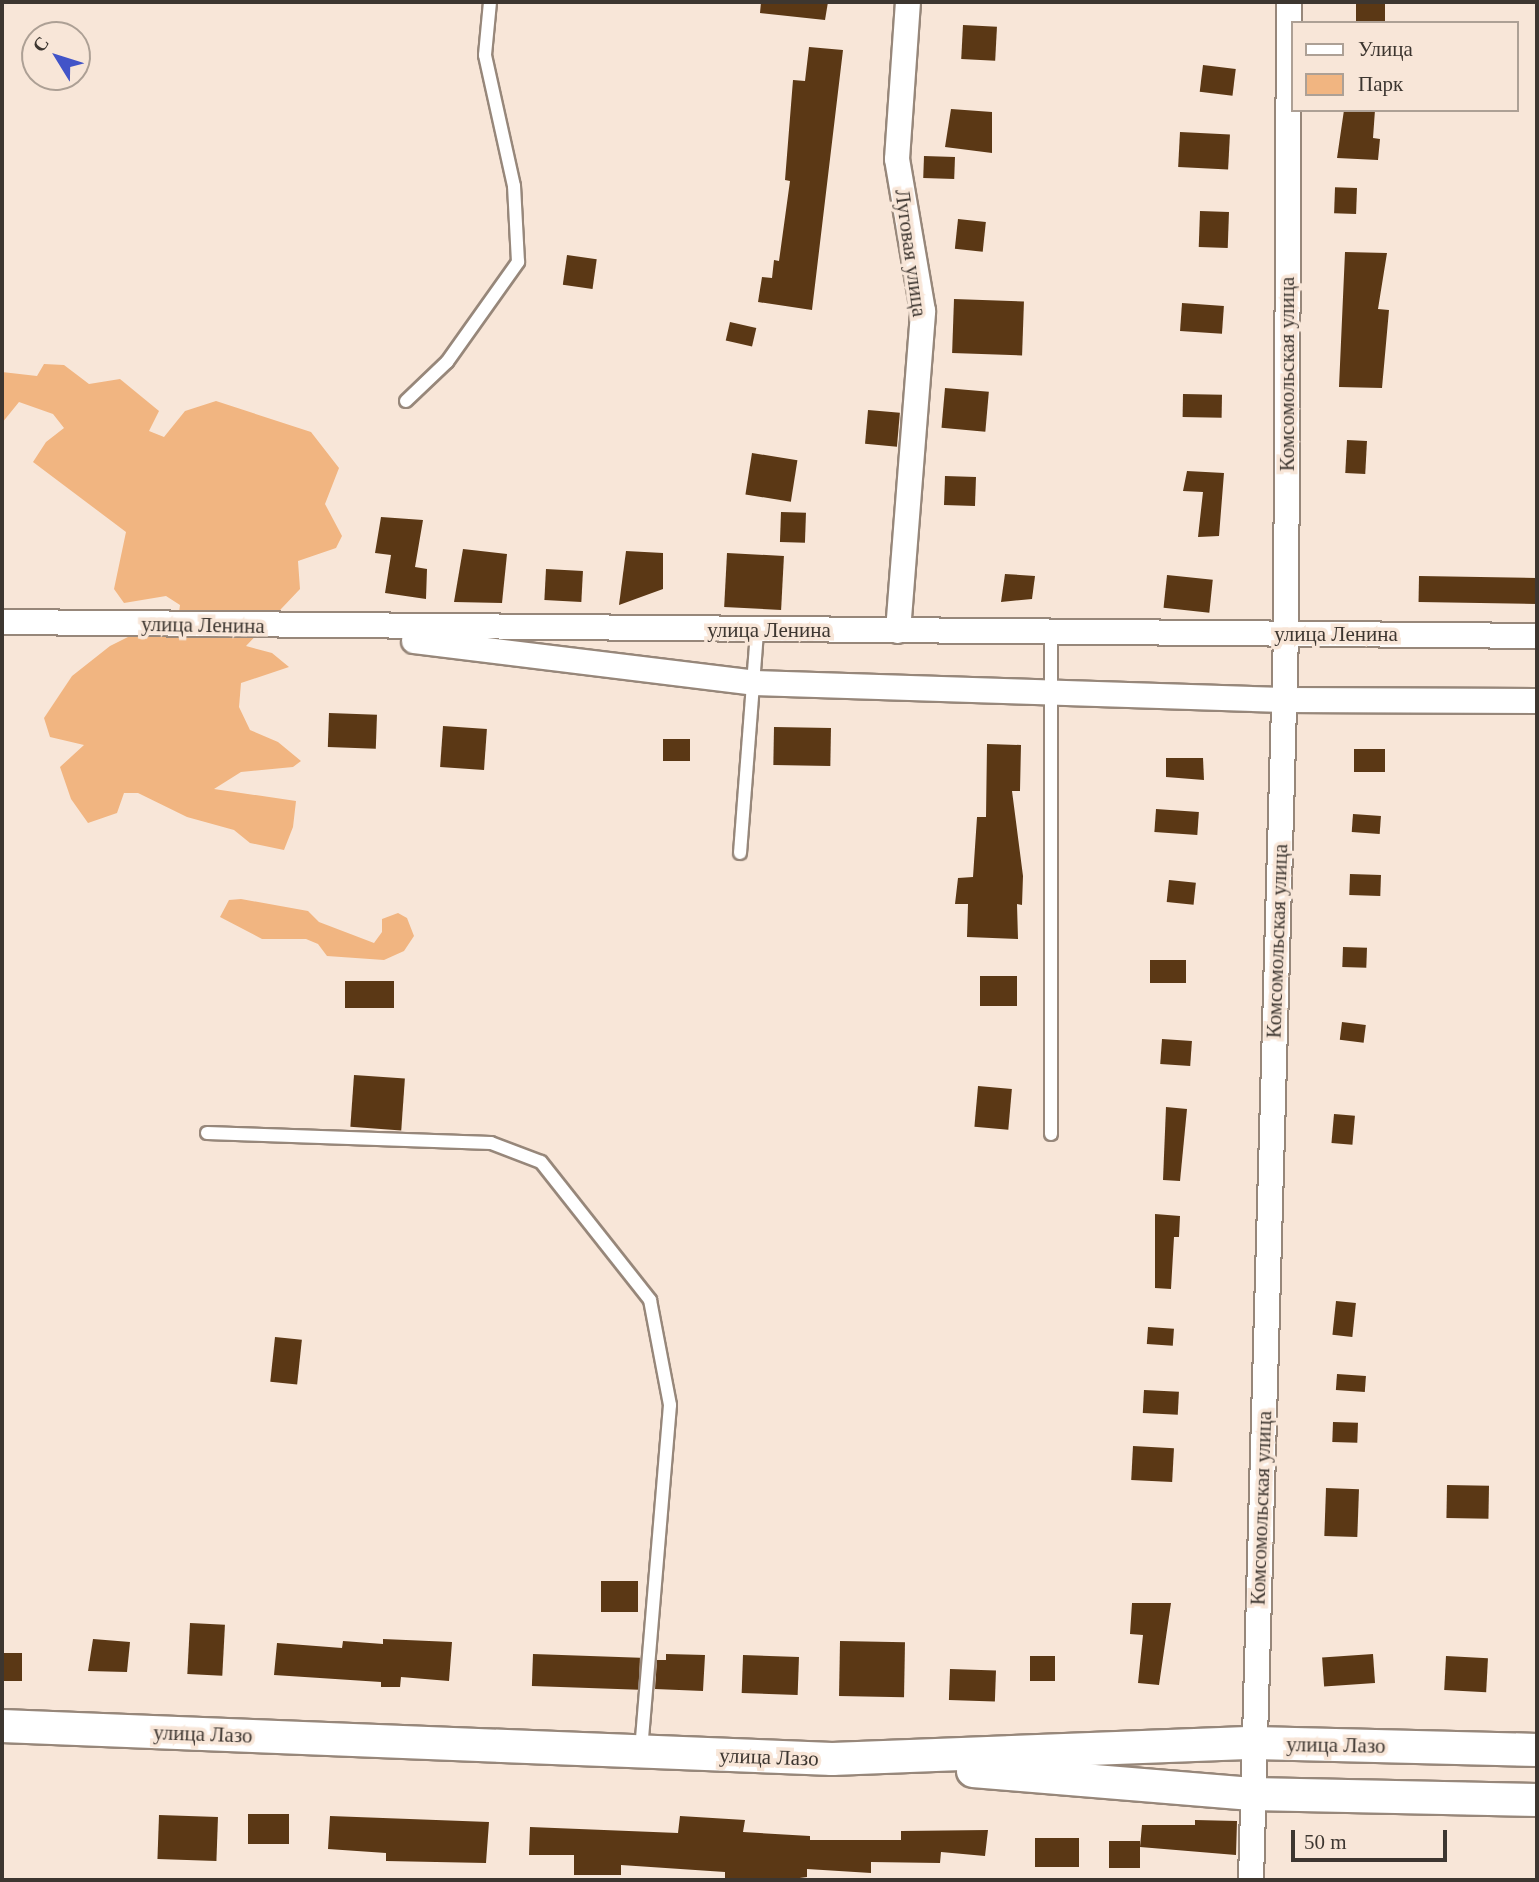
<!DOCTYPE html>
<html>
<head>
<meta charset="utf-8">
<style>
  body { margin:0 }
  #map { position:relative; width:1539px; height:1882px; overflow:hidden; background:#f8e6d8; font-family:Georgia,serif }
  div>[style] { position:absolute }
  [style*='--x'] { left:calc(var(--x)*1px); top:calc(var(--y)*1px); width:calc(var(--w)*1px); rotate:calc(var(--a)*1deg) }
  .green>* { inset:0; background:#f1b581 }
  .building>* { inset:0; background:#5b3815; transform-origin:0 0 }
  .roads { filter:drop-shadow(2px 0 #97877a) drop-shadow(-2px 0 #97877a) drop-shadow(0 2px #97877a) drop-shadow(0 -2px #97877a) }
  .service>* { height:12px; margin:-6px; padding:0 6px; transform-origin:6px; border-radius:6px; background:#fff }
  .minor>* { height:24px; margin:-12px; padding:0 12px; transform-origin:12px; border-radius:12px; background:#fff }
  .tertiary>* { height:32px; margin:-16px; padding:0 16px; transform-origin:16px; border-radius:16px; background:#fff }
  span { translate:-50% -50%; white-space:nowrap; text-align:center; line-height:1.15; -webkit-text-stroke:7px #f8e6d8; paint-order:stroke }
  .street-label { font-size:21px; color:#3d3630 }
  .frame { position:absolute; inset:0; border:4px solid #3d3630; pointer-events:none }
  .legend { position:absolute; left:1291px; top:21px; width:228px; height:91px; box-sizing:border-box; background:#f8e6d8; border:2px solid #ada095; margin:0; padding:9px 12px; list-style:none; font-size:21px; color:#3d3630 }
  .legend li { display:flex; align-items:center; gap:14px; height:35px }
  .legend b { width:35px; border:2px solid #ada095 }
  .north { position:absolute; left:21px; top:21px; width:70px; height:70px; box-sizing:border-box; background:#f8e6d8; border:2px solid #ada095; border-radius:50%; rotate:308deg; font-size:19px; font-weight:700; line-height:28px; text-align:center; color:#3d3630 }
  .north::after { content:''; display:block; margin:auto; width:24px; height:32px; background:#4254c8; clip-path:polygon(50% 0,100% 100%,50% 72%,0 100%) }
  .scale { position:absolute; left:1291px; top:1830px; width:156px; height:32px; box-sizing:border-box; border:4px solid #3d3630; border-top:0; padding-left:9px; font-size:21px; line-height:24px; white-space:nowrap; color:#3d3630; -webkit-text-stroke:5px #f8e6d8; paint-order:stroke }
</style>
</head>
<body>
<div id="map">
  <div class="green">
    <div style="clip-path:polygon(44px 364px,64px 365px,89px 384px,120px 379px,159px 411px,149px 431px,164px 437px,185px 411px,216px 401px,311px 432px,339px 468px,325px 504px,342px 536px,336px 548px,298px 561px,300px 589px,246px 646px,272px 653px,289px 667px,241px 683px,239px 707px,250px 730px,278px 742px,301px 761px,293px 767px,241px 772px,214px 789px,296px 801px,293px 827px,284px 850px,250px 843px,234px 830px,187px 817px,138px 793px,124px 793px,117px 813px,88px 823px,71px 799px,60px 767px,84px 745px,50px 737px,44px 718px,72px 676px,110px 646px,130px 636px,176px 635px,180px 605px,166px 596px,124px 603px,114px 589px,126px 532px,33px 462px,46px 442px,64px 428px,53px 414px,19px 402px,2px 423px,2px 372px,37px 376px)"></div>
    <div style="clip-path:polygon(241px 899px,308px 911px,319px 922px,374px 943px,382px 932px,382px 919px,398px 913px,407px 918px,414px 936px,404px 951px,384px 960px,327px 956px,318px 944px,306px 939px,262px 939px,220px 917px,229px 900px)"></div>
  </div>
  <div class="building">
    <div style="clip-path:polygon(761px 2px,828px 2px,825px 20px,760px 13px)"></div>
    <div style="left:1356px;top:2px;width:29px;height:21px"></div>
    <div style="left:963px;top:25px;width:34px;height:34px;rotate:3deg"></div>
    <div style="clip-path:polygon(809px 47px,843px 50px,812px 310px,758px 302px,762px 277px,772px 278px,774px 260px,779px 261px,790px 181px,785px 180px,793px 80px,805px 81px)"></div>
    <div style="left:1203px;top:65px;width:33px;height:27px;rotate:7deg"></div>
    <div style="clip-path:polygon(951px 109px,992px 112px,992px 153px,945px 147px)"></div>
    <div style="clip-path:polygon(1344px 110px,1375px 110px,1373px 138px,1380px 139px,1378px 160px,1337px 158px)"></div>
    <div style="left:1180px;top:132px;width:50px;height:35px;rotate:3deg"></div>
    <div style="left:924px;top:156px;width:31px;height:22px;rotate:2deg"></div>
    <div style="left:1357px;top:188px;width:26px;height:22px;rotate:92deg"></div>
    <div style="left:1200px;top:211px;width:29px;height:36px;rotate:2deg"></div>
    <div style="left:958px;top:219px;width:28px;height:30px;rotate:6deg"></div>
    <div style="clip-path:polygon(1345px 252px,1387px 253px,1378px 309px,1389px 310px,1382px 388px,1339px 387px)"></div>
    <div style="left:567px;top:255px;width:30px;height:30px;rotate:8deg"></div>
    <div style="left:954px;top:299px;width:70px;height:54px;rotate:2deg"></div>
    <div style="left:1182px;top:303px;width:42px;height:28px;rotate:4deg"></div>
    <div style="left:730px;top:322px;width:27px;height:19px;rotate:13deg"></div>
    <div style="left:945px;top:388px;width:44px;height:40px;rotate:5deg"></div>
    <div style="left:1183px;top:394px;width:39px;height:23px;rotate:1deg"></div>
    <div style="left:868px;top:410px;width:32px;height:34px;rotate:5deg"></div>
    <div style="left:1347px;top:440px;width:20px;height:33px;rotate:3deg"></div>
    <div style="left:752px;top:453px;width:46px;height:42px;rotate:9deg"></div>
    <div style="clip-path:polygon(1187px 471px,1224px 473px,1219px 536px,1198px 537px,1203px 492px,1183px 491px)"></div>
    <div style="left:945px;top:476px;width:31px;height:29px;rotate:2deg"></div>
    <div style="left:781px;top:512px;width:25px;height:30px;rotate:2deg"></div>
    <div style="clip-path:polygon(381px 517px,423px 520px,415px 567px,427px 569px,426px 599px,385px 593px,391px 555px,375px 553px)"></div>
    <div style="clip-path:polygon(463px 549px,507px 554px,502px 603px,454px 602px)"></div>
    <div style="clip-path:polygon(626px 551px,663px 553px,663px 589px,619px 605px)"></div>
    <div style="left:727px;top:553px;width:57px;height:54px;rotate:3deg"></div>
    <div style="left:546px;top:569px;width:37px;height:31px;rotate:3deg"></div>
    <div style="clip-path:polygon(1005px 574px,1035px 576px,1032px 599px,1001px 602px)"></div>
    <div style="left:1167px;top:575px;width:46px;height:33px;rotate:6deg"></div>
    <div style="left:1419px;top:576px;width:118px;height:26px;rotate:1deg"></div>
    <div style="left:329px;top:713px;width:48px;height:34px;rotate:2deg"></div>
    <div style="left:443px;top:726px;width:44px;height:41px;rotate:4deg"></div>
    <div style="left:774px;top:727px;width:57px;height:38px;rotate:1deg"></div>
    <div style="left:663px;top:739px;width:27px;height:22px"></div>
    <div style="clip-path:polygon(987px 744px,1021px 745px,1020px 791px,1012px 791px,1023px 876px,1022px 905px,1017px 904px,1018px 939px,967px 937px,968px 904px,955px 904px,958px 878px,973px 877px,977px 817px,986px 817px)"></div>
    <div style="left:1354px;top:749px;width:31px;height:23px"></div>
    <div style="clip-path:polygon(1166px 758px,1203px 758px,1204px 780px,1166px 777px)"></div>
    <div style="left:1156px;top:809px;width:43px;height:23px;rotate:4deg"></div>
    <div style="left:1353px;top:814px;width:28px;height:18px;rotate:4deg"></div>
    <div style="left:1350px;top:874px;width:31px;height:21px;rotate:2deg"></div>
    <div style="left:1169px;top:880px;width:27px;height:22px;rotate:6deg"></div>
    <div style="left:1343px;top:947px;width:24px;height:20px;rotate:2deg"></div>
    <div style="left:1150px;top:960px;width:36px;height:23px"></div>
    <div style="left:980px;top:976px;width:37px;height:30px"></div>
    <div style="left:345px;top:981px;width:49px;height:27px"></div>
    <div style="left:1342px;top:1022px;width:24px;height:18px;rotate:7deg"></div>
    <div style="left:1162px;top:1039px;width:30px;height:25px;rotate:4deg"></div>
    <div style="left:354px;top:1075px;width:51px;height:52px;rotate:4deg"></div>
    <div style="left:978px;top:1086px;width:34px;height:41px;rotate:5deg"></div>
    <div style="clip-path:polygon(1166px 1107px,1187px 1109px,1180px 1181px,1163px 1180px)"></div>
    <div style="left:1334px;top:1114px;width:21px;height:29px;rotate:5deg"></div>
    <div style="clip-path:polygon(1155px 1214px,1180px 1216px,1179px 1237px,1174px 1237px,1171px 1289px,1155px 1288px)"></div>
    <div style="left:1336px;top:1301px;width:20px;height:34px;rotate:6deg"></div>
    <div style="left:1148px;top:1327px;width:26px;height:17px;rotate:4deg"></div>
    <div style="left:275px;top:1337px;width:27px;height:45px;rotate:6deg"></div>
    <div style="left:1337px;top:1374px;width:29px;height:16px;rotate:4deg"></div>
    <div style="left:1144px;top:1390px;width:35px;height:23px;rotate:3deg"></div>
    <div style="left:1333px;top:1422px;width:25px;height:20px;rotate:2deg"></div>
    <div style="left:1133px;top:1446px;width:41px;height:34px;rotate:3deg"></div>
    <div style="left:1447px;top:1485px;width:42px;height:33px;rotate:1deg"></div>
    <div style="left:1326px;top:1488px;width:33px;height:48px;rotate:2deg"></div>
    <div style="left:601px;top:1581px;width:37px;height:31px"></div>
    <div style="clip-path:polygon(1132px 1603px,1171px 1603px,1159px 1685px,1138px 1683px,1143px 1635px,1130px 1634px)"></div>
    <div style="left:190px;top:1623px;width:35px;height:51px;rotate:3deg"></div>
    <div style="clip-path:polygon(93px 1639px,130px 1642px,127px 1672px,88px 1671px)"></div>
    <div style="clip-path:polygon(383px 1639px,452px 1642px,449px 1681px,401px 1677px,400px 1687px,381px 1687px,381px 1682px,274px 1675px,277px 1643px,342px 1648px,343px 1641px,383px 1644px)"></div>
    <div style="left:840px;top:1641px;width:65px;height:55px;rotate:1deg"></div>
    <div style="left:2px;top:1653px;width:20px;height:28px"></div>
    <div style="left:533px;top:1654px;width:107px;height:32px;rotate:2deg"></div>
    <div style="clip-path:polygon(666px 1654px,705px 1655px,703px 1691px,655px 1689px,657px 1660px,666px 1660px)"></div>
    <div style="left:1373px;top:1654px;width:29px;height:51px;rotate:86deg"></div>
    <div style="left:743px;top:1655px;width:56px;height:38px;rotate:2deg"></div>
    <div style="left:1030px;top:1656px;width:25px;height:25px"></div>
    <div style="left:1446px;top:1656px;width:42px;height:34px;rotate:3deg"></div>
    <div style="left:950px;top:1669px;width:46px;height:31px;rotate:2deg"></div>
    <div style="left:248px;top:1814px;width:41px;height:30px"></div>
    <div style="left:159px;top:1815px;width:59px;height:44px;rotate:2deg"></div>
    <div style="clip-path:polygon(330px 1816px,489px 1822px,486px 1863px,386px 1861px,386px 1853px,328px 1849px)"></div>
    <div style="clip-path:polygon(680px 1816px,745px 1820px,743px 1832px,810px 1836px,810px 1840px,901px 1840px,901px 1831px,988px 1830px,985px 1856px,941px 1852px,940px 1863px,871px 1862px,871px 1873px,807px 1869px,807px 1877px,785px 1880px,725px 1880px,725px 1872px,621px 1865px,621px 1875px,574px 1875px,574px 1855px,529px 1855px,530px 1827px,678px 1833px)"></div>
    <div style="clip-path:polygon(1195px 1820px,1237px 1821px,1236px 1855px,1140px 1847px,1142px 1825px,1195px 1825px)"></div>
    <div style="left:1035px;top:1838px;width:44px;height:29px"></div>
    <div style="left:1109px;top:1841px;width:31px;height:27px"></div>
  </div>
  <div class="roads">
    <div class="service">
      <div style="--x:406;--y:401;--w:57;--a:-43.6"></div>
      <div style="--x:447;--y:362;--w:123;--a:-54.6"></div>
      <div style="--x:518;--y:262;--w:76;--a:-93"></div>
      <div style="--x:514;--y:186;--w:134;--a:-102.5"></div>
      <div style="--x:485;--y:55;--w:53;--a:-84.6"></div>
      <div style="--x:740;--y:853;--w:223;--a:-85.6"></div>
      <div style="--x:207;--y:1133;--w:284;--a:2"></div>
      <div style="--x:491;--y:1143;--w:53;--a:20.8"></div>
      <div style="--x:541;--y:1162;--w:176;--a:51.7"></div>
      <div style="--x:650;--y:1300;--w:107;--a:79.2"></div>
      <div style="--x:670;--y:1405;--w:347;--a:94.8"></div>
      <div style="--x:1051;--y:1134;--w:503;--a:-90"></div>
    </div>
    <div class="minor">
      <div style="--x:2;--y:622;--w:1535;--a:0.52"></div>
      <div style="--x:898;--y:631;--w:321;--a:-85.5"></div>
      <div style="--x:923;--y:311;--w:154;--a:-99.7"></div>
      <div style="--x:897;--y:159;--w:157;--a:-86"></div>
      <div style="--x:414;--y:641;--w:343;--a:7"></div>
      <div style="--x:754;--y:683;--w:530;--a:1.84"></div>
      <div style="--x:1284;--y:700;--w:253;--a:0.2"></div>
      <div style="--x:1251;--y:1880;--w:1246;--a:-88.39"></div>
      <div style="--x:1286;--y:634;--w:632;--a:-89.73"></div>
    </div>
    <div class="tertiary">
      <div style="--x:2;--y:1726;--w:831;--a:2.28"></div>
      <div style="--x:832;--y:1759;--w:422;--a:-2.2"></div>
      <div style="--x:1254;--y:1743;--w:283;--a:1.4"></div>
      <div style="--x:973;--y:1771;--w:280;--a:4.7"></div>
      <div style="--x:1252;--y:1794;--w:285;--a:1.2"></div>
    </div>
  </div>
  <div class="street-label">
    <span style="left:911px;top:253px;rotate:82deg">Луговая улица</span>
    <span style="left:1287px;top:374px;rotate:-90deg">Комсомольская улица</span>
    <span style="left:203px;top:625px;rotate:1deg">улица Ленина</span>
    <span style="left:769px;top:630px">улица Ленина</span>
    <span style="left:1336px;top:634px">улица Ленина</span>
    <span style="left:1277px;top:941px;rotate:-88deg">Комсомольская улица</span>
    <span style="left:1261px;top:1508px;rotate:-88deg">Комсомольская улица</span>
    <span style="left:203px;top:1734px;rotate:2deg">улица Лазо</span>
    <span style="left:1336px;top:1745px;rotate:1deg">улица Лазо</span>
    <span style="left:769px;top:1757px;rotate:2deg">улица Лазо</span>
  </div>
  <div class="frame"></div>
  <ul class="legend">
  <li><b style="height:9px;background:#fff"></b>Улица</li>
  <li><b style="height:19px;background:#f1b581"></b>Парк</li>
  </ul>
  <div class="north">С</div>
  <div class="scale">50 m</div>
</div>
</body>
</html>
